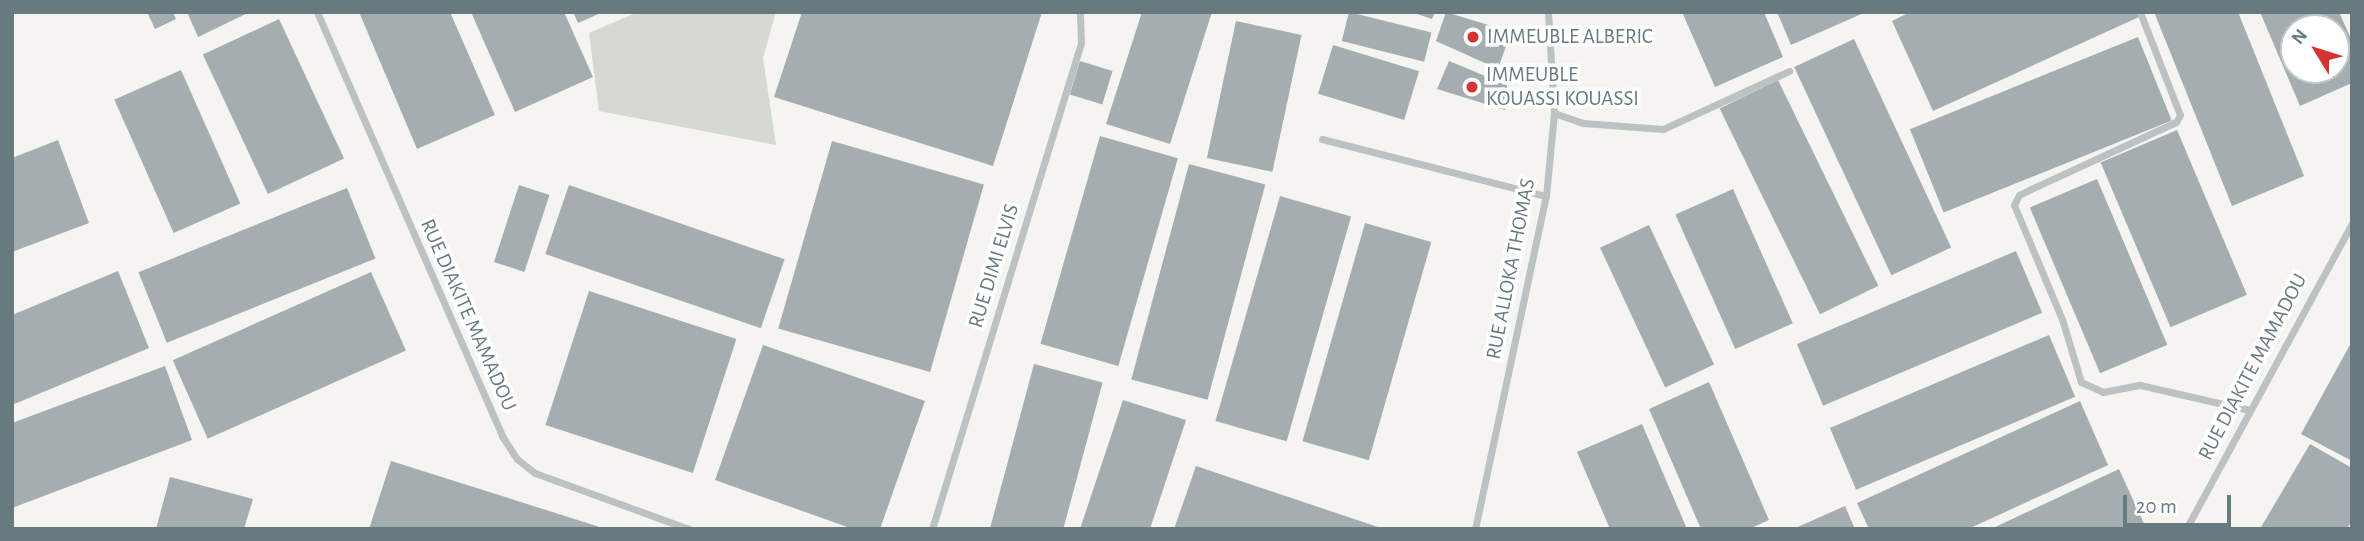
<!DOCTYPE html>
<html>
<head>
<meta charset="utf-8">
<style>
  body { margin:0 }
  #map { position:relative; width:2364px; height:541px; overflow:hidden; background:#f5f4f1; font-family:"Alegreya Sans",sans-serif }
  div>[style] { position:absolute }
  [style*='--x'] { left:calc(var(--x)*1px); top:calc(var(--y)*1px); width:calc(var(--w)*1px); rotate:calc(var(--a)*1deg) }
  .green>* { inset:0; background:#d6d9d1 }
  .building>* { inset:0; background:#a4aeb0; transform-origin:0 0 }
  .street>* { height:7px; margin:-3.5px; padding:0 3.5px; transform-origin:3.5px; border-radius:3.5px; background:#bcc1c3 }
  .dots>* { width:19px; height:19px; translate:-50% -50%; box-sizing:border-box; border:4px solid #fff; border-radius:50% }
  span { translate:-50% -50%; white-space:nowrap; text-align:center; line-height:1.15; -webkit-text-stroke:7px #fff; paint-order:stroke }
  .poi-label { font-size:21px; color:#667a80 }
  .left { translate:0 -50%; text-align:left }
  .street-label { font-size:21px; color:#667a80 }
  .frame { position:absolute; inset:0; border:14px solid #667a80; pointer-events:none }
  .north { position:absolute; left:2280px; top:14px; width:70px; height:70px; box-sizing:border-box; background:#fff; border:2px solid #c2cacc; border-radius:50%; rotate:308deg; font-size:19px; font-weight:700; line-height:28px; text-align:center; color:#667a80 }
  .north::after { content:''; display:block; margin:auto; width:24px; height:32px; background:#d53231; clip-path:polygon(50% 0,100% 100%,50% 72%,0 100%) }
  .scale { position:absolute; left:2123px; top:495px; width:108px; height:32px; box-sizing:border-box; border:4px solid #667a80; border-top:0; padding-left:9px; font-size:21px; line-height:24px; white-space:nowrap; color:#667a80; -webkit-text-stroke:5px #fff; paint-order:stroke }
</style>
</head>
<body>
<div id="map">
  <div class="green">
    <div style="clip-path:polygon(638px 12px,776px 12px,763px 58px,776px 145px,599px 111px,589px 33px)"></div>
  </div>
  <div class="building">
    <div style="clip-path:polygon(147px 12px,173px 12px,176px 19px,155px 29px)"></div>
    <div style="clip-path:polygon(187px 12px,250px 12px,198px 37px)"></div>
    <div style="clip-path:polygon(359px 12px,450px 12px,495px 115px,417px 149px)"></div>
    <div style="clip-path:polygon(471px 12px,564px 12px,593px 77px,515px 112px)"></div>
    <div style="clip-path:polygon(573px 12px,603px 12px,578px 23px)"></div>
    <div style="clip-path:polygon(802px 12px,1042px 12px,993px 166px,774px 97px)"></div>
    <div style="clip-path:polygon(1142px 12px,1212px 12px,1170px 144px,1106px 124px)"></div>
    <div style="left:1349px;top:12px;width:85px;height:30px;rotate:14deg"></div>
    <div style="clip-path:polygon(1411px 12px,1435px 12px,1432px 19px)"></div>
    <div style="clip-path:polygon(1446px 12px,1511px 32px,1498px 69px,1436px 41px)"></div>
    <div style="clip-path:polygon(1682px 12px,1764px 12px,1783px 57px,1715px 87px)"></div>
    <div style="clip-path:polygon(1777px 12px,1866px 12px,1791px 45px)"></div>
    <div style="clip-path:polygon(1910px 12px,2137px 12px,2139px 17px,1933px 111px,1892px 21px)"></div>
    <div style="clip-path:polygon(2154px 12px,2238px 12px,2304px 176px,2232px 206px)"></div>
    <div style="clip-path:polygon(evenodd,2260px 12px,2339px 12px,2352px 41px,2352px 83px,2300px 106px,2260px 12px,2294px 28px,2336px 28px,2336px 70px,2294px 70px,2294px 28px)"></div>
    <div style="left:279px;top:19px;width:154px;height:84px;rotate:65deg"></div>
    <div style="left:1236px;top:21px;width:67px;height:140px;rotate:12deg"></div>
    <div style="left:2138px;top:37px;width:90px;height:246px;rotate:68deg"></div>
    <div style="left:1854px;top:39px;width:230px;height:66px;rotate:65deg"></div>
    <div style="left:1333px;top:45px;width:90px;height:51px;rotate:17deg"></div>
    <div style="left:1080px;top:61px;width:34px;height:35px;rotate:17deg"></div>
    <div style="clip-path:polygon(1449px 61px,1507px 85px,1505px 110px,1437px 89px)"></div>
    <div style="left:181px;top:70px;width:146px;height:73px;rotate:66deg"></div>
    <div style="left:1778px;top:80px;width:229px;height:65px;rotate:64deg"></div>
    <div style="left:2177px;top:130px;width:179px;height:83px;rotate:67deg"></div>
    <div style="left:1100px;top:136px;width:81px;height:216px;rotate:16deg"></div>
    <div style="clip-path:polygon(58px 140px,89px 223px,12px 252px,12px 158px)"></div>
    <div style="left:832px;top:141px;width:158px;height:195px;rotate:16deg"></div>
    <div style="left:1189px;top:164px;width:79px;height:223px;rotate:15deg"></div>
    <div style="left:2097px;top:179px;width:180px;height:73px;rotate:67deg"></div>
    <div style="left:519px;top:185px;width:32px;height:81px;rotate:18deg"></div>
    <div style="left:569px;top:185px;width:228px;height:73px;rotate:19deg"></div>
    <div style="left:347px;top:188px;width:76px;height:225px;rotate:68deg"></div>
    <div style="left:1733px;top:189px;width:147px;height:63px;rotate:66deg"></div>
    <div style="left:1280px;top:196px;width:74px;height:234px;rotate:16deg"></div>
    <div style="left:1365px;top:223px;width:69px;height:227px;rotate:16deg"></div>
    <div style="left:1649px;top:225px;width:154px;height:54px;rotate:65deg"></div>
    <div style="left:2016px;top:251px;width:67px;height:238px;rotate:67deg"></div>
    <div style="clip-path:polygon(118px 271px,149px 348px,12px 405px,12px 315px)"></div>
    <div style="left:371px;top:272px;width:86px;height:217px;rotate:66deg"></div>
    <div style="left:589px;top:291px;width:155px;height:141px;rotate:18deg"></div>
    <div style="left:2049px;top:335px;width:67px;height:238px;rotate:67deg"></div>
    <div style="clip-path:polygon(2352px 341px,2352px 461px,2301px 434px)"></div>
    <div style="clip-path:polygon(763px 345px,925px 401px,880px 529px,853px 529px,715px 480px)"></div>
    <div style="left:1034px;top:364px;width:71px;height:171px;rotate:15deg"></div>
    <div style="clip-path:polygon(165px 366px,192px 440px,12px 508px,12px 423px)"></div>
    <div style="clip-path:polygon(1709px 382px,1769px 520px,1749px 529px,1701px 529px,1649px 409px)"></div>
    <div style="clip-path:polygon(1123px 400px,1186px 420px,1150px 529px,1080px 529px)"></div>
    <div style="clip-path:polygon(2080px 401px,2108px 465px,1968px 529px,1869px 529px,1857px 503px)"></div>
    <div style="clip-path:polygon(1642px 424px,1687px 529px,1610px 529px,1577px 452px)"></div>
    <div style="clip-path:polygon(2310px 444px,2352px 468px,2352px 520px,2347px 529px,2260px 529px)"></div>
    <div style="clip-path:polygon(391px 461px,603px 528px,603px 529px,369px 529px)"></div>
    <div style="clip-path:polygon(1196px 466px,1381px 528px,1381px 529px,1174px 529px)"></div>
    <div style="clip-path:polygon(2119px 469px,2146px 528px,1991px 529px)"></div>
    <div style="clip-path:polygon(170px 477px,253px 499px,244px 529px,156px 529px)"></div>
    <div style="clip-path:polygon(1845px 506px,1855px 529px,1793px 529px)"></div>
  </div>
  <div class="street">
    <div style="--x:317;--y:12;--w:463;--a:66.4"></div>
    <div style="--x:502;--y:436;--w:27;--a:57"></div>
    <div style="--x:517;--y:459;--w:23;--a:38"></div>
    <div style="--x:535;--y:473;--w:164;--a:20"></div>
    <div style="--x:2140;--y:12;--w:110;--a:68.8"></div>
    <div style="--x:2180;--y:115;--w:8;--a:120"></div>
    <div style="--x:2176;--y:122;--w:160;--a:155.2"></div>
    <div style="--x:2031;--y:189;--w:13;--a:153"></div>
    <div style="--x:2019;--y:195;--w:11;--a:117"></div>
    <div style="--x:2014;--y:205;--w:124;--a:67.2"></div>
    <div style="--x:2062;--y:319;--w:66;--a:73.2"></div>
    <div style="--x:2081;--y:382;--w:24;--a:24"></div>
    <div style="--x:2103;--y:392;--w:38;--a:-11"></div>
    <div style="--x:2140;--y:385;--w:112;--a:12.9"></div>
    <div style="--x:1554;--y:113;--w:31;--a:19"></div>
    <div style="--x:1583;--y:123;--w:80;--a:4.3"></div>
    <div style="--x:1663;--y:129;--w:139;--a:-24.7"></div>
    <div style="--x:1322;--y:139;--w:231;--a:14.3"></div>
    <div style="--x:932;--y:529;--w:508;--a:-72.96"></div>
    <div style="--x:1081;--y:43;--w:31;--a:-92"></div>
    <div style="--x:1475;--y:529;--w:340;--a:-78"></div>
    <div style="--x:1546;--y:196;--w:83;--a:-84.5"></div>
    <div style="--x:1554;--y:113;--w:101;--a:-93.4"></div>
    <div style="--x:2186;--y:529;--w:348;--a:-61.5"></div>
  </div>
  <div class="dots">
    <div style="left:1473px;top:37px;background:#d53231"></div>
    <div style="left:1472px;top:87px;background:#d53231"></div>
  </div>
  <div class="poi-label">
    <span class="left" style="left:1487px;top:37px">IMMEUBLE ALBERIC</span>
    <span class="left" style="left:1486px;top:87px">IMMEUBLE<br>KOUASSI KOUASSI</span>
  </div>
  <div class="street-label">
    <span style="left:994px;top:266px;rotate:-73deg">RUE DIMI ELVIS</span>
    <span style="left:1511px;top:269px;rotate:-79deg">RUE ALLOKA THOMAS</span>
    <span style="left:468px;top:315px;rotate:66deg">RUE DIAKITE MAMADOU</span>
    <span style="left:2253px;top:367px;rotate:-62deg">RUE DIAKITE MAMADOU</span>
  </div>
  <div class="frame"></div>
  <div class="north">N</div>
  <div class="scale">20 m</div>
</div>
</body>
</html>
